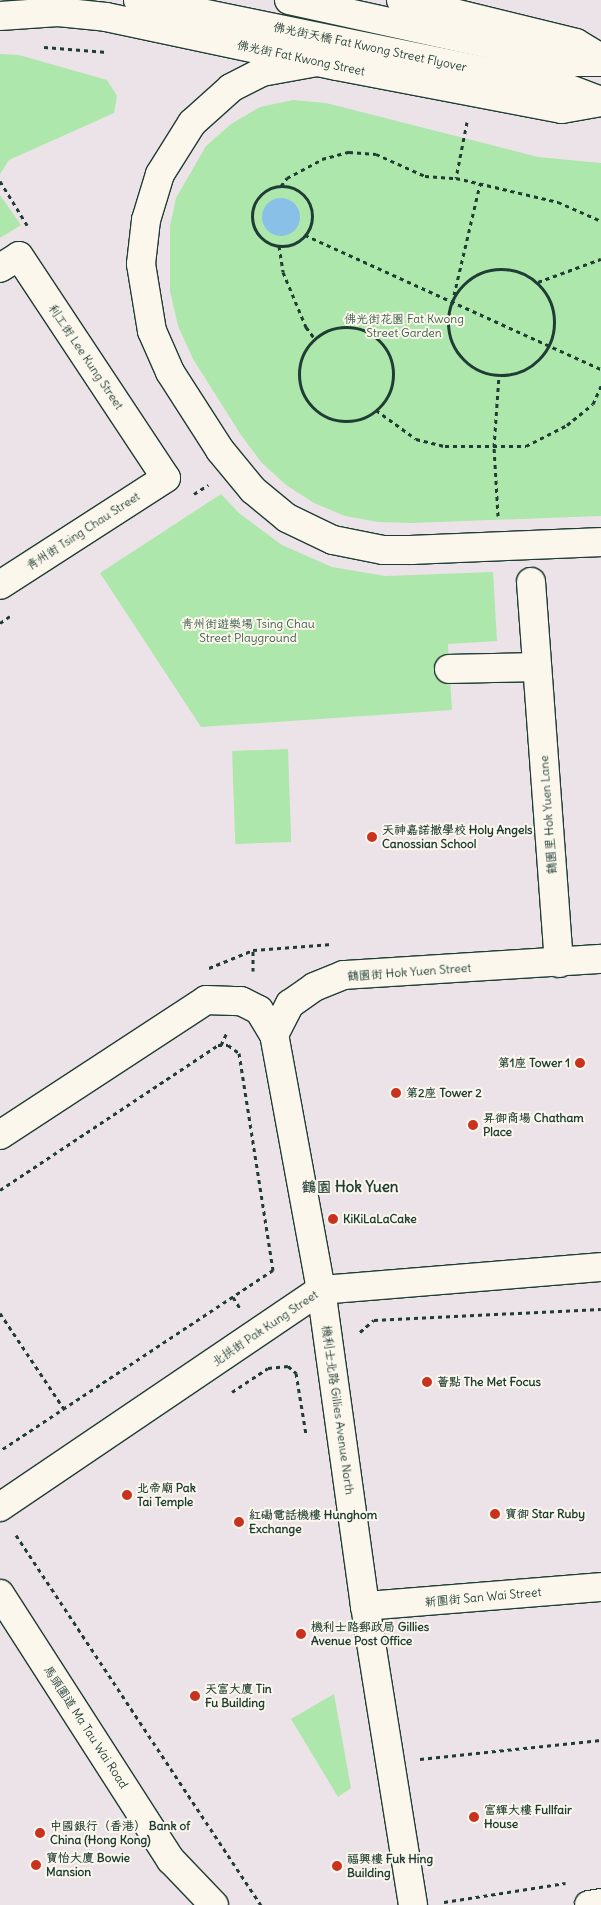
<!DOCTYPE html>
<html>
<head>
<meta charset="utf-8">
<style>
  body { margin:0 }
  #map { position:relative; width:601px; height:1905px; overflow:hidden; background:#ece3e9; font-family:Delius,"LXGW WenKai TC",sans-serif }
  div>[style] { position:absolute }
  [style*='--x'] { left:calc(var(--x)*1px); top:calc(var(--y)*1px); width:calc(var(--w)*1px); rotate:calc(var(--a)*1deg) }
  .green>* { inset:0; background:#aee7ab; transform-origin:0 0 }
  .water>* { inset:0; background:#89c0e7 }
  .round { border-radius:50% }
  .path>* { height:3px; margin-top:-1.5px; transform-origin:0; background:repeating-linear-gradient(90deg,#1f3d34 0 4px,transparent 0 8px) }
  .path>.ring { margin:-1.5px; padding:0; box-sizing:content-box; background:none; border:3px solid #1f3d34; border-radius:50% }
  .roads { filter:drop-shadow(1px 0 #1f3d34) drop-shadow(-1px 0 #1f3d34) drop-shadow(0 1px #1f3d34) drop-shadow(0 -1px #1f3d34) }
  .street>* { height:28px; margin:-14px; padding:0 14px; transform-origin:14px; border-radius:14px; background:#fbf7ec }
  .secondary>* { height:28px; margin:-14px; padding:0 14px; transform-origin:14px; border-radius:14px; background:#fbf7ec }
  .primary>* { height:28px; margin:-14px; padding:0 14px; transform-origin:14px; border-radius:14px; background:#fbf7ec }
  .dots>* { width:14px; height:14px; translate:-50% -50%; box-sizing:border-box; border:2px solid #fbf7ec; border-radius:50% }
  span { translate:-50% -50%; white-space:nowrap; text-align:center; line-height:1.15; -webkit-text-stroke:4px #fbf7ec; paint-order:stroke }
  .street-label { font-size:12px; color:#1f3d34 }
  .park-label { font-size:12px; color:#3c5f4c }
  .poi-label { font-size:12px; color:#1f3d34; font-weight:700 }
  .left { translate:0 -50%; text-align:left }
  .right { translate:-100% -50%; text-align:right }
  .quarter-label { font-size:15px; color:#1f3d34; font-weight:700 }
</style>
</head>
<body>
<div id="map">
  <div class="green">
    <div style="clip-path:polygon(0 54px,19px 55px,107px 80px,117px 96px,114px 113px,9px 160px,0 174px)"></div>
    <div style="clip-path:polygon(293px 100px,326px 103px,538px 157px,601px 163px,601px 516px,412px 523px,378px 522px,345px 516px,314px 503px,286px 485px,261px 462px,241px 435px,193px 359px,178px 326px,170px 291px,170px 226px,176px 198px,206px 146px,231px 124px,260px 107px)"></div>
    <div style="clip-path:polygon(0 195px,21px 225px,0 238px)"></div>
    <div style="clip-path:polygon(221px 494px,239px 513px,282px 545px,332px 567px,385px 576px,493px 572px,497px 641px,448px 644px,452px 710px,201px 727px,100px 573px)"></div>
    <div style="left:288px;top:749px;width:93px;height:56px;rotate:88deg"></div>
    <div style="clip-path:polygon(334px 1694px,351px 1788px,338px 1797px,291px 1719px)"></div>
  </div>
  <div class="water">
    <div class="round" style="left:262px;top:198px;width:38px;height:38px"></div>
  </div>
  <div class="path">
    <div style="--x:44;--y:47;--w:63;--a:4.5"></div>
    <div style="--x:467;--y:122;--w:57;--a:101.1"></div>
    <div style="--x:456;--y:178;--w:105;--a:13.2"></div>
    <div style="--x:558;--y:202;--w:47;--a:23.8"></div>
    <div style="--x:0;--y:181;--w:52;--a:58.5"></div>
    <div style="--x:281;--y:186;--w:10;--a:-53"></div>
    <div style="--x:287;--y:178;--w:40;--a:-28"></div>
    <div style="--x:322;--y:159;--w:28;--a:-15"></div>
    <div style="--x:349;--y:152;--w:27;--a:4"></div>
    <div style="--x:376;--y:154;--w:54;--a:24.2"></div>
    <div style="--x:425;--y:176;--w:31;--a:4"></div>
    <div class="ring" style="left:252px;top:186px;width:57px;height:57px"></div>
    <div style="--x:305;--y:235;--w:325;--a:24.4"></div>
    <div style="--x:279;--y:246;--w:26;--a:81"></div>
    <div style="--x:283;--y:272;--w:60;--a:67.3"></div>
    <div style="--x:306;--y:327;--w:15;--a:53"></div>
    <div class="ring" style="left:448px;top:269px;width:103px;height:103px"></div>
    <div style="--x:538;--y:282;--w:67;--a:-20.1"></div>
    <div style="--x:454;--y:295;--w:114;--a:-76.8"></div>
    <div class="ring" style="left:299px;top:327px;width:91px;height:91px"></div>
    <div style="--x:376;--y:410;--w:49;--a:35.9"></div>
    <div style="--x:416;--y:439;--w:30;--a:14"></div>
    <div style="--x:445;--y:446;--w:81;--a:0"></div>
    <div style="--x:526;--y:446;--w:46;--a:-27.1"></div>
    <div style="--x:567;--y:425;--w:33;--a:-39"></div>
    <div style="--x:593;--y:404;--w:20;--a:-66"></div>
    <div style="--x:194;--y:494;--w:17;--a:-33"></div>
    <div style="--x:498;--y:516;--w:69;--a:-93.3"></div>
    <div style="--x:494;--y:447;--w:72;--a:-86"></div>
    <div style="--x:0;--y:623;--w:12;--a:-35"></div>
    <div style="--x:209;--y:968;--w:48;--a:-22.2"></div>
    <div style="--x:253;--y:950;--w:79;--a:-4.3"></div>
    <div style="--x:253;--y:971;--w:21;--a:-90"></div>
    <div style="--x:221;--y:1045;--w:14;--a:-65"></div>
    <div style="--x:0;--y:1190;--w:262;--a:-33.6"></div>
    <div style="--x:218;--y:1045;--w:10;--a:0"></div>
    <div style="--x:228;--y:1045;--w:14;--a:36"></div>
    <div style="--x:239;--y:1053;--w:220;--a:81.1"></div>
    <div style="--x:273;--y:1270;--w:328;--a:146.5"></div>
    <div style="--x:233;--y:1297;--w:13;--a:58"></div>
    <div style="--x:0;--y:1313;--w:115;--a:56.3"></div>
    <div style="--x:360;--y:1332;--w:18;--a:-41"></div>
    <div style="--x:374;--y:1320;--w:227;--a:-2.8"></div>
    <div style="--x:232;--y:1392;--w:43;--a:-33.7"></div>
    <div style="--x:268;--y:1368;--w:20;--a:-6"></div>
    <div style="--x:288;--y:1366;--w:11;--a:41"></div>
    <div style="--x:296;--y:1373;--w:62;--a:80.7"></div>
    <div style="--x:16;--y:1535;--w:444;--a:56.5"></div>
    <div style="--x:420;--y:1759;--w:182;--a:-6"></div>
    <div style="--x:444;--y:1902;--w:123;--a:-8.9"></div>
  </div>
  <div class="roads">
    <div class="street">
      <div style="--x:0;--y:268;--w:22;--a:-32"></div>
      <div style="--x:19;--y:256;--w:266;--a:56.5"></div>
      <div style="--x:166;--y:478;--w:197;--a:147.2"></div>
      <div style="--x:531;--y:582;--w:382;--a:85.8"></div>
      <div style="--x:449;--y:669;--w:88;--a:-1.3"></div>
      <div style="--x:0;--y:1135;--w:246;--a:-33.2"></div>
      <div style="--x:206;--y:1000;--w:35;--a:2"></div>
      <div style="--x:241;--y:1001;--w:20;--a:27"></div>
      <div style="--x:259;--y:1010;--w:29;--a:59"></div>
      <div style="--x:0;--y:1507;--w:387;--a:-34.1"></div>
      <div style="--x:321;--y:1290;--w:281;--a:-4.7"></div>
      <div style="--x:365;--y:1606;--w:237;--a:-4.6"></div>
    </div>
    <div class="secondary">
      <div style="--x:138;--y:0;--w:438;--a:11.6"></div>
      <div style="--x:567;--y:88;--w:36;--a:21"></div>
      <div style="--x:289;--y:0;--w:289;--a:12.4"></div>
      <div style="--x:571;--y:62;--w:30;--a:0"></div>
      <div style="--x:401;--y:0;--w:180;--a:13.8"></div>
      <div style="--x:576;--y:43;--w:29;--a:31"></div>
      <div style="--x:0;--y:16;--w:58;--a:-3.9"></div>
      <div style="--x:58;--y:12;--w:48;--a:5.9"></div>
      <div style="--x:106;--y:17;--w:236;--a:12"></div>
      <div style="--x:337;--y:66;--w:229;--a:10.8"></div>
      <div style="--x:562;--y:109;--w:40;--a:-10"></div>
      <div style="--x:0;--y:1594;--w:316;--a:57.3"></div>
      <div style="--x:171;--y:1860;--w:62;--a:46.3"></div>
      <div style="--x:413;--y:1905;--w:303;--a:-99.1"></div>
      <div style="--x:365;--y:1606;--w:319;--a:-97.9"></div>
      <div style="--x:321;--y:1290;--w:259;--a:-100.4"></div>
      <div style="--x:274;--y:1035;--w:35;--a:-63"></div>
      <div style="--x:290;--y:1004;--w:29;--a:-35"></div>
      <div style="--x:314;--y:987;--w:32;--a:-22"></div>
      <div style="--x:344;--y:975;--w:257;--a:-3.6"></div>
      <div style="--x:589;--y:1905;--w:12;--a:-9"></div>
    </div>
    <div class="primary">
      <div style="--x:317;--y:62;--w:56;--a:169.7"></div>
      <div style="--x:262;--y:72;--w:35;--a:153"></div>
      <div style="--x:231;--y:88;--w:52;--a:138.1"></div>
      <div style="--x:192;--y:123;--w:60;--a:122.1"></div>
      <div style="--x:160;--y:174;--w:48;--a:106.9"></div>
      <div style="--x:146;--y:220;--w:44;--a:96.5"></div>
      <div style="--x:141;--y:264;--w:68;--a:80.7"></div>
      <div style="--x:152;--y:331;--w:45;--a:66.3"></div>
      <div style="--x:170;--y:372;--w:93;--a:57.3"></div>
      <div style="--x:220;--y:450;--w:52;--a:50.5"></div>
      <div style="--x:253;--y:490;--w:44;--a:39.5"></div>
      <div style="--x:287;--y:518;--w:51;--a:25.6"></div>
      <div style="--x:333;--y:540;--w:51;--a:11.3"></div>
      <div style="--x:383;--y:550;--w:29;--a:0"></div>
      <div style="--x:412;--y:550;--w:189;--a:-2.4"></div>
    </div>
  </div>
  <div class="dots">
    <div style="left:372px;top:837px;background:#c8321e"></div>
    <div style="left:580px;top:1063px;background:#c8321e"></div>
    <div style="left:396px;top:1093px;background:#c8321e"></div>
    <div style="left:473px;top:1125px;background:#c8321e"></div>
    <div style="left:333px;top:1219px;background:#c8321e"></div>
    <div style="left:427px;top:1382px;background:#c8321e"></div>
    <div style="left:127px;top:1495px;background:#c8321e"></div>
    <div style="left:495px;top:1514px;background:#c8321e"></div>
    <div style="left:239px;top:1522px;background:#c8321e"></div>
    <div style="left:301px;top:1634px;background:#c8321e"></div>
    <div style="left:195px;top:1696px;background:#c8321e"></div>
    <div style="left:474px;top:1817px;background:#c8321e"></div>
    <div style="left:40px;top:1833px;background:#c8321e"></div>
    <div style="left:36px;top:1865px;background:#c8321e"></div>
    <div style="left:337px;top:1866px;background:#c8321e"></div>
  </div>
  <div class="street-label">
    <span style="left:370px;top:47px;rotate:12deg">佛光街天橋 Fat Kwong Street Flyover</span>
    <span style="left:301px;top:58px;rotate:12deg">佛光街 Fat Kwong Street</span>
    <span style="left:86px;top:357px;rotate:56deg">利工街 Lee Kung Street</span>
    <span style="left:83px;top:531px;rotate:-33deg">青州街 Tsing Chau Street</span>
    <span style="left:548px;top:815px;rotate:-94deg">鶴園里 Hok Yuen Lane</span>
    <span style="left:409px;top:972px;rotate:-4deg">鶴園街 Hok Yuen Street</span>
    <span style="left:265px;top:1328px;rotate:-34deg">北拱街 Pak Kung Street</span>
    <span style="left:338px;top:1410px;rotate:82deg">機利士北路 Gillies Avenue North</span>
    <span style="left:483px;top:1597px;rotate:-5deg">新圍街 San Wai Street</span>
    <span style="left:86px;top:1727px;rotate:57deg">馬頭圍道 Ma Tau Wai Road</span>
  </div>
  <div class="park-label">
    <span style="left:404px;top:326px">佛光街花園 Fat Kwong<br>Street Garden</span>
    <span style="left:248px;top:631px">青州街遊樂場 Tsing Chau<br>Street Playground</span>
  </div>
  <div class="poi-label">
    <span class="left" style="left:382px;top:837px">天神嘉諾撒學校 Holy Angels<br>Canossian School</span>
    <span class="right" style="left:570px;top:1063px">第1座 Tower 1</span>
    <span class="left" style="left:406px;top:1093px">第2座 Tower 2</span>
    <span class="left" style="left:483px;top:1125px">昇御商場 Chatham<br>Place</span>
    <span class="left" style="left:343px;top:1219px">KiKiLaLaCake</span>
    <span class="left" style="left:437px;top:1382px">薈點 The Met Focus</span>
    <span class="left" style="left:137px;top:1495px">北帝廟 Pak<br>Tai Temple</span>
    <span class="left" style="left:505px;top:1514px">寶御 Star Ruby</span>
    <span class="left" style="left:249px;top:1522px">紅磡電話機樓 Hunghom<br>Exchange</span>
    <span class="left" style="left:311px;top:1634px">機利士路郵政局 Gillies<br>Avenue Post Office</span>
    <span class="left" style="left:205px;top:1696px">天富大廈 Tin<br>Fu Building</span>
    <span class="left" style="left:484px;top:1817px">富輝大樓 Fullfair<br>House</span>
    <span class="left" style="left:50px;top:1833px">中國銀行（香港） Bank of<br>China (Hong Kong)</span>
    <span class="left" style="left:46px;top:1865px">寶怡大廈 Bowie<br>Mansion</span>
    <span class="left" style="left:347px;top:1866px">福興樓 Fuk Hing<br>Building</span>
  </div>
  <div class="quarter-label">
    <span style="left:350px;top:1187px">鶴園 Hok Yuen</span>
  </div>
</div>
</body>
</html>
